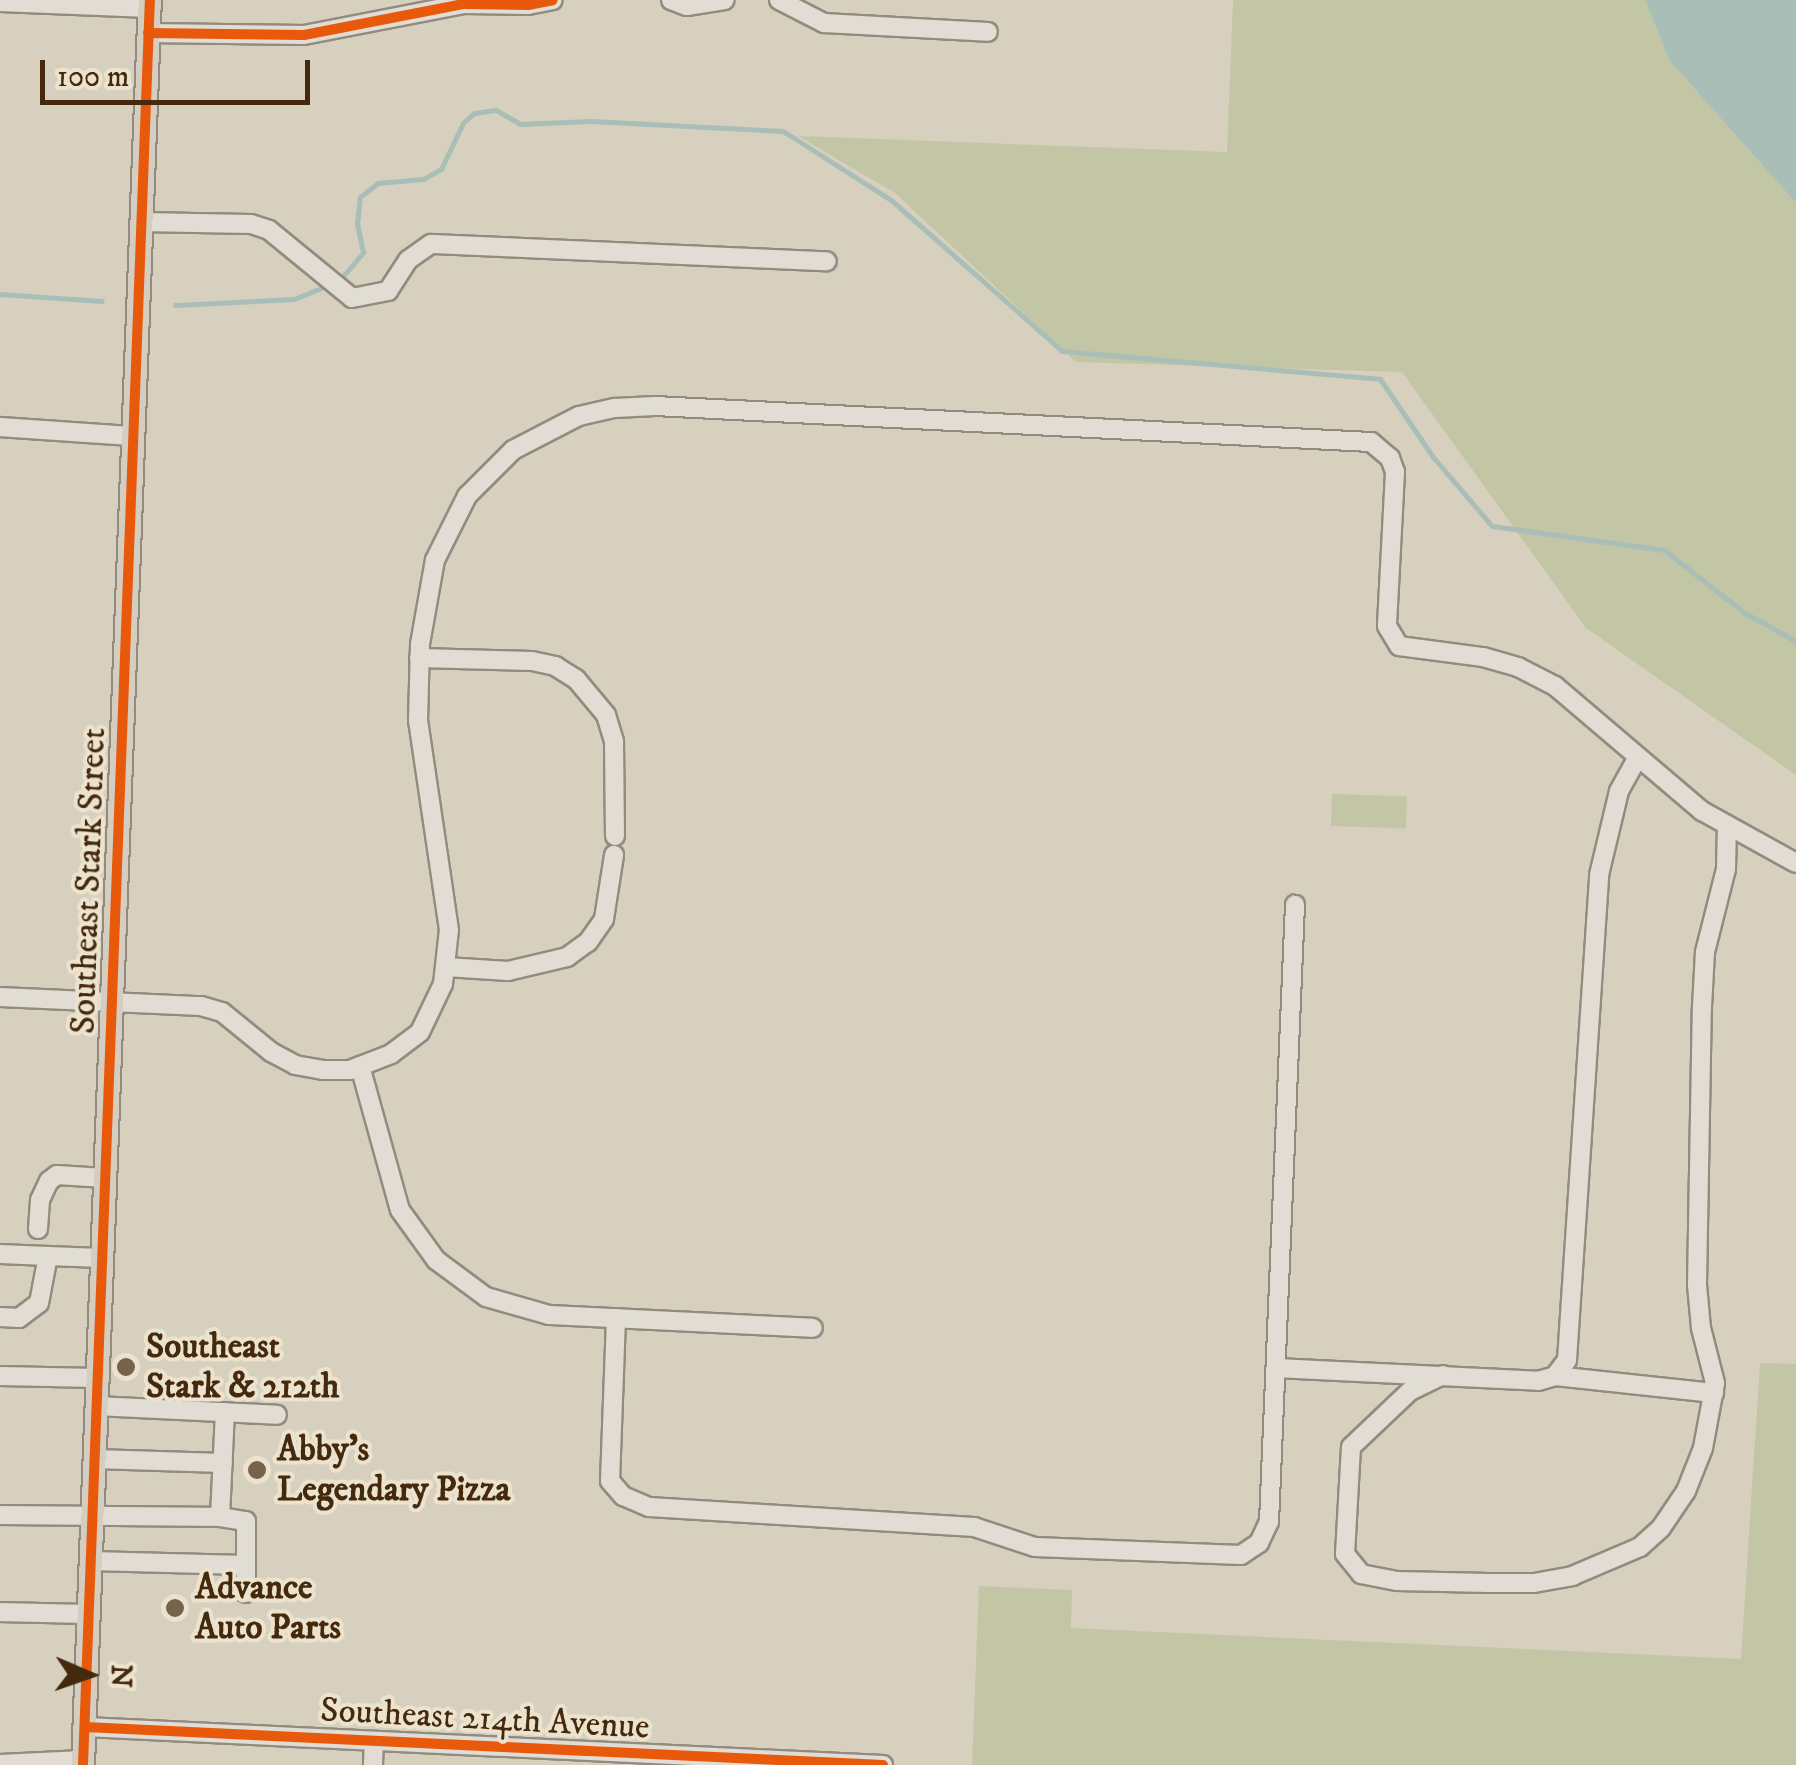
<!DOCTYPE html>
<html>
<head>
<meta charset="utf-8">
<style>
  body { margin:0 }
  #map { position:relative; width:1796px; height:1765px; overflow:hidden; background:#d7d0bf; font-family:"IM FELL DW Pica",serif }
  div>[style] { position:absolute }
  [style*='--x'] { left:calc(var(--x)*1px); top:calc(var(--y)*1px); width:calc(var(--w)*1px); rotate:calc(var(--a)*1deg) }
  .green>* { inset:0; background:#c2c6a5; transform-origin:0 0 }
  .water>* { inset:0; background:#a9beb7 }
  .stream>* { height:5px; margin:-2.5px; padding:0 2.5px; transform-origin:2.5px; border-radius:2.5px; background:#a9beb7 }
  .roads { filter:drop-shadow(2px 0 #928b7e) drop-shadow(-2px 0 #928b7e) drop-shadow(0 2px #928b7e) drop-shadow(0 -2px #928b7e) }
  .minor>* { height:18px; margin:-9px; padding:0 9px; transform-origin:9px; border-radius:9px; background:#e1ddd4 }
  .major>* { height:22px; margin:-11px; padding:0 11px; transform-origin:11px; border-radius:11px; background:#d4cdc0 }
  .cycleway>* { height:10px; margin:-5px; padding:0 5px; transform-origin:5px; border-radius:5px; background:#e8590c }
  .dots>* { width:28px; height:28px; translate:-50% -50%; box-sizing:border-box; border:5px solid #ece3cf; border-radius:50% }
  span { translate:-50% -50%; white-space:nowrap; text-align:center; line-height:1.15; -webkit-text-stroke:8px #ece3cf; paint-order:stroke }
  .street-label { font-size:35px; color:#44290d }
  .poi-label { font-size:35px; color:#44290d; font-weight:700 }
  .left { translate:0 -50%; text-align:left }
  .north { position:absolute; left:40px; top:1625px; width:100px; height:100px; -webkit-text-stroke:8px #ece3cf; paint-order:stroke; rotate:92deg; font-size:28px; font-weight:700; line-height:40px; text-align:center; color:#44290d }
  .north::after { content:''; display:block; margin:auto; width:35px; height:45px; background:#44290d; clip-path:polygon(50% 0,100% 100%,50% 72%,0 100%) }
  .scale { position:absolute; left:40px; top:60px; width:270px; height:45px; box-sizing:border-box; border:5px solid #44290d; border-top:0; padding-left:12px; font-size:30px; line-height:35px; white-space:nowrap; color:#44290d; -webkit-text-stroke:8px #ece3cf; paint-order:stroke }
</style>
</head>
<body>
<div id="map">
  <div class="green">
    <div style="clip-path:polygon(1233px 0,1645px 0,1669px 60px,1796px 203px,1796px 775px,1586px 628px,1402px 372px,1076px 362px,895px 193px,798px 136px,1227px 152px)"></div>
    <div style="left:1332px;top:794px;width:75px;height:32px;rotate:2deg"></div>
    <div style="clip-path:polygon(1760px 1363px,1796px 1364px,1796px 1765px,972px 1765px,979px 1586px,1072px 1590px,1071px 1628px,1741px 1659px)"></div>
  </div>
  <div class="water">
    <div style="clip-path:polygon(1645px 0,1796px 0,1796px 203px,1669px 60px)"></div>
  </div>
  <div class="stream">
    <div style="--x:339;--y:281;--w:38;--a:-50"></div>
    <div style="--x:363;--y:252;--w:29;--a:-102"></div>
    <div style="--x:357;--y:224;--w:27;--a:-84"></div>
    <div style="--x:360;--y:197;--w:23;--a:-38"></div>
    <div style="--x:378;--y:183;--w:45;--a:-5.1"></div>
    <div style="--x:423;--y:179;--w:21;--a:-29"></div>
    <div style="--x:441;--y:169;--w:51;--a:-64.4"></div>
    <div style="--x:463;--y:123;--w:15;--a:-42"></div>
    <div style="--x:474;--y:113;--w:22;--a:-8"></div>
    <div style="--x:496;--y:110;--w:28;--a:30"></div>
    <div style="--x:520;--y:124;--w:71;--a:-2.4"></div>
    <div style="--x:591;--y:121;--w:192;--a:3"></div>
    <div style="--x:783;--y:131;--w:128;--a:32.6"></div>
    <div style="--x:891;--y:200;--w:228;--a:41.4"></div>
    <div style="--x:1062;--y:351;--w:319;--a:5"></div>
    <div style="--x:1380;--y:379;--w:94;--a:55.8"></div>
    <div style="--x:1433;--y:457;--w:91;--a:49.5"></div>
    <div style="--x:1492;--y:526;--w:174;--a:7.9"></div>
    <div style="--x:1664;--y:550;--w:103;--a:37.9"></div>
    <div style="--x:1745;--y:613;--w:58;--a:28.8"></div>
    <div style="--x:0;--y:294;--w:102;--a:3.9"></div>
    <div style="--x:175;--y:305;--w:119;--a:-2.9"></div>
    <div style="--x:294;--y:299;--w:38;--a:-22"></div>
  </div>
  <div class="roads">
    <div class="minor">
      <div style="--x:671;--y:0;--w:17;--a:21"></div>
      <div style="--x:687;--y:6;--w:38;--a:-9"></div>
      <div style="--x:779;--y:0;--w:51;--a:27.1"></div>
      <div style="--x:824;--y:23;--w:164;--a:3.1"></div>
      <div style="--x:0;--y:2;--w:149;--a:2.3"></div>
      <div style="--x:148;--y:33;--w:156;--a:0.7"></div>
      <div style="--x:304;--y:35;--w:162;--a:-11"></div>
      <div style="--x:463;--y:4;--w:65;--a:0.9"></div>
      <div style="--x:528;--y:5;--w:25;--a:-11"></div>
      <div style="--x:141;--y:222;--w:110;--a:1"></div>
      <div style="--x:251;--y:224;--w:19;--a:18"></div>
      <div style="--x:269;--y:230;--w:107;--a:39.3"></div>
      <div style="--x:352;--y:298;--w:37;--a:-11"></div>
      <div style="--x:388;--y:291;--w:37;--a:-57"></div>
      <div style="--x:408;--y:260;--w:28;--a:-35"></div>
      <div style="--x:431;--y:244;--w:396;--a:2.5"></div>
      <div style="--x:0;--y:427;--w:133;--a:3.9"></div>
      <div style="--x:419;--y:658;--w:113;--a:1.5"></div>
      <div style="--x:532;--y:661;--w:24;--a:12"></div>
      <div style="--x:555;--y:666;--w:25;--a:32"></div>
      <div style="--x:576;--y:679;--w:47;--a:50.2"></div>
      <div style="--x:606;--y:715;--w:28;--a:73"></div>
      <div style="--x:614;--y:742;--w:94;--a:89.4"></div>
      <div style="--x:446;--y:967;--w:62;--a:3.7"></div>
      <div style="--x:508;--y:971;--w:61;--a:-13.3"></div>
      <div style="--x:567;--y:957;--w:26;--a:-36"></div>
      <div style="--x:588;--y:942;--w:28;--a:-55"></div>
      <div style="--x:604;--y:919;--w:65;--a:-81.1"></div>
      <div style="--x:0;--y:997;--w:201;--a:2.6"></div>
      <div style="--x:201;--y:1006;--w:22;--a:16"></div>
      <div style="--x:222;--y:1012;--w:63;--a:39.2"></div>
      <div style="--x:271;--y:1052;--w:27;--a:28"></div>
      <div style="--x:295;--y:1065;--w:28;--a:10"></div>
      <div style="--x:323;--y:1070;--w:27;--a:0"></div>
      <div style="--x:350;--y:1070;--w:44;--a:-21.3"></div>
      <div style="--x:391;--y:1054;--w:36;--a:-37"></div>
      <div style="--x:420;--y:1032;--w:53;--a:-64.4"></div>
      <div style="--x:443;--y:984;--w:54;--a:-83.7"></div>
      <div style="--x:449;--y:930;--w:211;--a:-98.4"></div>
      <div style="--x:418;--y:721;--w:77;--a:-88.5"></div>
      <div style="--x:420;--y:644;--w:85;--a:-79.9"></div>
      <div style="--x:435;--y:560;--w:72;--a:-63.4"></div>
      <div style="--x:467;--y:496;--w:65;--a:-45"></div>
      <div style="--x:513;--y:450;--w:74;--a:-27.3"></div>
      <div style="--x:579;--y:416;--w:37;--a:-13"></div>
      <div style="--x:615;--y:408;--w:40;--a:-2.9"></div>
      <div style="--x:655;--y:406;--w:717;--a:2.88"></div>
      <div style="--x:1371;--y:442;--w:25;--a:40"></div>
      <div style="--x:1390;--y:458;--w:15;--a:70"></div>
      <div style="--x:1395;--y:472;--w:154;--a:93"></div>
      <div style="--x:1387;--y:626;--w:23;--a:59"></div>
      <div style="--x:1399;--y:646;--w:85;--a:7.5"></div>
      <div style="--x:1483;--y:657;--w:36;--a:16"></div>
      <div style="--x:1518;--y:667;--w:42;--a:27.2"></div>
      <div style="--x:1555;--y:686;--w:193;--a:40.4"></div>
      <div style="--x:1702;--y:811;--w:107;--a:29"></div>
      <div style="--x:360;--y:1066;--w:149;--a:74.5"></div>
      <div style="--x:400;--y:1210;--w:62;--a:54.2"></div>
      <div style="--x:436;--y:1260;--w:62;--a:36.5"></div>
      <div style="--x:486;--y:1297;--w:66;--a:15.9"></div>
      <div style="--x:549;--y:1315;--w:264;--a:2.8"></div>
      <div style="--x:38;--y:1229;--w:29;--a:-86"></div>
      <div style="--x:40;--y:1200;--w:21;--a:-65"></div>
      <div style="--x:49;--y:1181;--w:10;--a:-37"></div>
      <div style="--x:57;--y:1175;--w:48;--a:3.6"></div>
      <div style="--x:0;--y:1254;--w:48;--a:2.4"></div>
      <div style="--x:0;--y:1317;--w:19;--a:3"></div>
      <div style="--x:19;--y:1318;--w:25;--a:-37"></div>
      <div style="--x:39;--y:1303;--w:48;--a:-79.2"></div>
      <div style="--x:48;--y:1256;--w:53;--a:2.2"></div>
      <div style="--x:616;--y:1318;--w:163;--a:92.1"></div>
      <div style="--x:610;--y:1481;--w:20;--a:49"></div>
      <div style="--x:623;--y:1496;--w:28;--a:23"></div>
      <div style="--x:649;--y:1507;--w:326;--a:3.5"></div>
      <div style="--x:974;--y:1527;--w:64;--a:18.2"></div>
      <div style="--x:1035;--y:1547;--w:206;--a:2.2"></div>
      <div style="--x:1241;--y:1555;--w:22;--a:-34"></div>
      <div style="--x:1259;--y:1543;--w:23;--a:-65"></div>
      <div style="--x:1269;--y:1522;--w:618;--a:-87.59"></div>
      <div style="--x:1276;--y:1368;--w:262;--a:2.8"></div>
      <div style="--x:1538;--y:1381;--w:18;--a:-16"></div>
      <div style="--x:1555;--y:1376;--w:20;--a:-53"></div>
      <div style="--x:1567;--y:1360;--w:486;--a:-86.2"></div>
      <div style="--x:1599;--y:875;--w:86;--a:-76.6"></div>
      <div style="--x:1619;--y:791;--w:38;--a:-61"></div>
      <div style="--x:1443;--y:1375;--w:37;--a:154"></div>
      <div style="--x:1410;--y:1391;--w:81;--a:136.5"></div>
      <div style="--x:1351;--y:1447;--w:107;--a:93.2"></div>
      <div style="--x:1345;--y:1554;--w:26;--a:51"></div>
      <div style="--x:1361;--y:1574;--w:37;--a:11"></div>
      <div style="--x:1397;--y:1581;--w:92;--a:1.2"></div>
      <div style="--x:1489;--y:1583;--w:45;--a:0"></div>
      <div style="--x:1534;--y:1583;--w:39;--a:-10"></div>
      <div style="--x:1572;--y:1576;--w:74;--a:-23.1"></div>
      <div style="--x:1640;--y:1547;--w:28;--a:-42"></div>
      <div style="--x:1661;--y:1528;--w:45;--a:-56"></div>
      <div style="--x:1686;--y:1491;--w:46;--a:-68.4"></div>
      <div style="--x:1703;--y:1448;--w:66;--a:-79.5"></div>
      <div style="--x:1715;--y:1383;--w:57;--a:-104.3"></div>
      <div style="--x:1701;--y:1328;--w:43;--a:-95.3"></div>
      <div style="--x:1697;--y:1285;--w:278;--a:-89"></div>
      <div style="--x:1702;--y:1007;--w:55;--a:-86.9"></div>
      <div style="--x:1705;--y:952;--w:86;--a:-75.8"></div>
      <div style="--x:1726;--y:869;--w:44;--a:-88.7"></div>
      <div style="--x:0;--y:1376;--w:97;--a:1.2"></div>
      <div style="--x:1555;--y:1376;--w:160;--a:6.1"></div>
      <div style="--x:96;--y:1406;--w:181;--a:2.8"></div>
      <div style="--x:94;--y:1459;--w:129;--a:1.8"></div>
      <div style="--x:0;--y:1515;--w:220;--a:0.5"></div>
      <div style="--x:220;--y:1517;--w:105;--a:-87.3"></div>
      <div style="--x:220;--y:1517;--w:26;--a:9"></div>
      <div style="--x:246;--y:1521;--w:72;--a:90"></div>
      <div style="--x:90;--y:1561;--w:156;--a:1.5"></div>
      <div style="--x:0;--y:1612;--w:89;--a:1.3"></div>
      <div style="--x:85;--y:1727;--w:799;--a:2.73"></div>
      <div style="--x:0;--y:1764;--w:83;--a:-2.8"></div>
      <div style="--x:373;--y:1765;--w:23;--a:-88"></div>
    </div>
    <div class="major">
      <div style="--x:83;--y:1765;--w:1766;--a:-87.83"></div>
    </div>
  </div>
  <div class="cycleway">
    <div style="--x:148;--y:33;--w:156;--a:0.7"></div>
    <div style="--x:304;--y:35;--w:162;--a:-11"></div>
    <div style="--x:463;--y:4;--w:65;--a:0.9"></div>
    <div style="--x:528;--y:5;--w:25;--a:-11"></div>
    <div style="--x:85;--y:1727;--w:799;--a:2.73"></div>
    <div style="--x:83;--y:1765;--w:1766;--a:-87.83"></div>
  </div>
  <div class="dots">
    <div style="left:126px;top:1367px;background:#77634b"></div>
    <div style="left:257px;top:1470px;background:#77634b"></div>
    <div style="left:175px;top:1608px;background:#77634b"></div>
  </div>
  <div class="street-label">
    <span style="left:89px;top:881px;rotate:-88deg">Southeast Stark Street</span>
    <span style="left:485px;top:1719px;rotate:3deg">Southeast 214th Avenue</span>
  </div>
  <div class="poi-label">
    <span class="left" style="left:146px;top:1367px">Southeast<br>Stark &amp; 212th</span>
    <span class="left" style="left:277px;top:1470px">Abby's<br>Legendary Pizza</span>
    <span class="left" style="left:195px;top:1608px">Advance<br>Auto Parts</span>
  </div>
  <div class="north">N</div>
  <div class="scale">100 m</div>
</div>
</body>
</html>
